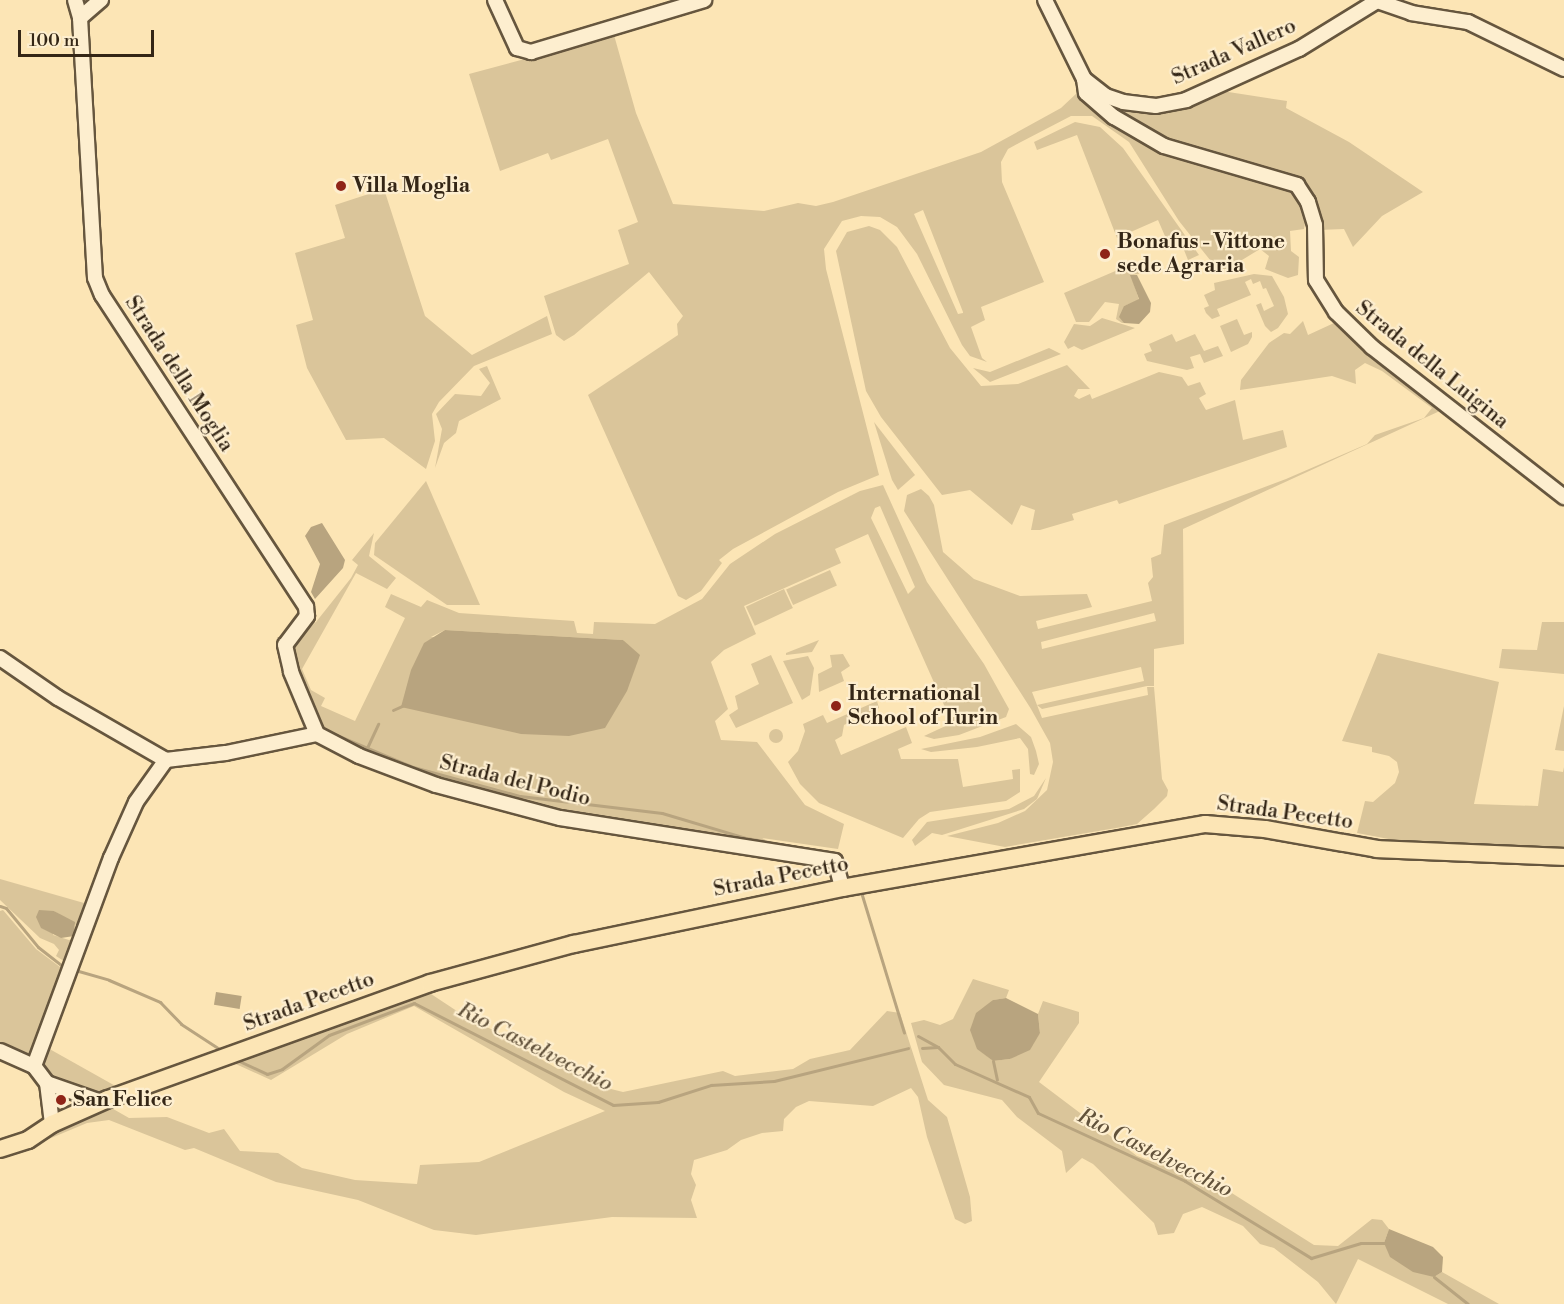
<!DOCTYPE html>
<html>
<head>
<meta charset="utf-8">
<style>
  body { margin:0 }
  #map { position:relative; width:1564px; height:1304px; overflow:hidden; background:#fce5b5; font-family:"Libre Bodoni",serif }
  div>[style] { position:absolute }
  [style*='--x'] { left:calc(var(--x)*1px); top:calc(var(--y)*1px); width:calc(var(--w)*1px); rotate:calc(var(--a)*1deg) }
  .green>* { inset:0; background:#dac59a; transform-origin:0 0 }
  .round { border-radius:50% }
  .water>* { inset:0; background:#b8a47f; transform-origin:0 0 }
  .stream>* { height:3px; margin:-1.5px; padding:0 1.5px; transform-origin:1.5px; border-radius:1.5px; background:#b8a47f }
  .roads { filter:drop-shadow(2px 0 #66563e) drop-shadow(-2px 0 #66563e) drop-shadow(0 2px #66563e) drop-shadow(0 -2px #66563e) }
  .minor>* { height:14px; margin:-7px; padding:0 7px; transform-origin:7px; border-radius:7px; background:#fdeecf }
  .major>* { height:16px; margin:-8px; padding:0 8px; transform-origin:8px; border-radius:8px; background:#fce5b5 }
  .dots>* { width:16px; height:16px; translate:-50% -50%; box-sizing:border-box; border:3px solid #fdeecf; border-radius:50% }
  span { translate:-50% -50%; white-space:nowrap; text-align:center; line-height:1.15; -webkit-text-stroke:4.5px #fdeecf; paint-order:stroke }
  .street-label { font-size:21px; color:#342616 }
  .poi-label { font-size:21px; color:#342616; font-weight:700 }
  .left { translate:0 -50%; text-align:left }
  .water-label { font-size:22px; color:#62523b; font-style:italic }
  .scale { position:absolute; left:18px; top:30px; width:136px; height:27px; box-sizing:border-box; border:3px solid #342616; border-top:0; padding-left:8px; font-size:18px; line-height:21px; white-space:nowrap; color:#342616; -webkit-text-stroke:4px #fdeecf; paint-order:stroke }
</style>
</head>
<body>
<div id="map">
  <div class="green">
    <div style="clip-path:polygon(evenodd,614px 35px,636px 113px,673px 204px,764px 211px,798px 203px,816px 206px,833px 202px,981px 152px,1061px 108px,1078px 92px,1121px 127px,1289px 186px,1307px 212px,1304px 229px,1290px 231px,1291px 251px,1299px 257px,1298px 275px,1288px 278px,1265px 269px,1269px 256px,1260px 249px,1224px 271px,1218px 270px,1179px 221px,1129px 142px,1092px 116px,1071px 116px,1019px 143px,1008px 149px,1001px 162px,1002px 182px,1044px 282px,981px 307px,985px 320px,971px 327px,982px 358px,987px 362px,970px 356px,962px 345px,917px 254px,897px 227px,880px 217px,861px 216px,842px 221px,824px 249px,826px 269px,879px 475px,838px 492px,733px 549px,719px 560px,722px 563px,701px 591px,686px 600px,678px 596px,588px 395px,678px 335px,677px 324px,683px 316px,649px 272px,574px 335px,564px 341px,556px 335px,544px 296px,629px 264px,618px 230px,638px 222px,608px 139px,551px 160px,548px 153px,500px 171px,469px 74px,614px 35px,923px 210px,963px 312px,963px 313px,958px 314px,914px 214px,923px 210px)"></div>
    <div style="clip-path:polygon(1222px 91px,1287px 101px,1286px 108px,1349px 142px,1423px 192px,1382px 216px,1353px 247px,1344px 229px,1318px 230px,1299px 184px,1289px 175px,1158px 137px,1107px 107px,1109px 100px,1122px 104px)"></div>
    <div style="clip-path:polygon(1075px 122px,1100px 127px,1123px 148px,1199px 255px,1188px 260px,1182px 245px,1171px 250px,1158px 220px,1117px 238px,1077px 135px,1037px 150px,1034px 142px)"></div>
    <div style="clip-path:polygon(384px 189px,425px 316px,472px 355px,547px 316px,552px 334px,474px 366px,439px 402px,432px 414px,435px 441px,426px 469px,384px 438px,346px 440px,307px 368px,296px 325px,313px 320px,295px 253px,345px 238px,335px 205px)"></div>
    <div style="clip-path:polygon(869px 226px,880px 230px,897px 247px,950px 348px,981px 386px,1018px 384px,1067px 365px,1090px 389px,1078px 389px,1074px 396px,1079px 399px,1090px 394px,1092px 399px,1159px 372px,1182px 377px,1188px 386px,1200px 382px,1206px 394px,1199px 398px,1206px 410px,1235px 400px,1243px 440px,1283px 430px,1287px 447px,1119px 504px,1117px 500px,1072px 514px,1074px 520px,1040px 530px,1031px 530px,1035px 510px,1021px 505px,1012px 525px,970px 490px,942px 495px,881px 417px,866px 391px,836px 251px,847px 232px)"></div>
    <div style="clip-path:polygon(1134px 263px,1139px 274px,1131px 275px,1139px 300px,1124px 306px,1124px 323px,1128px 323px,1122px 323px,1116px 319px,1119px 304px,1105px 302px,1089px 322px,1076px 322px,1064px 293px)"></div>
    <div style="clip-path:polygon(1254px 274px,1272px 276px,1284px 297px,1288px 314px,1278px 328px,1271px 332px,1265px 326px,1256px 305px,1261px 303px,1264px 311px,1274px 306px,1266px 288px,1263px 289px,1260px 281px,1253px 284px,1251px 279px,1245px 282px,1251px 295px,1217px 309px,1220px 316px,1212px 319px,1206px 313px,1204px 308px,1209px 306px,1204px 295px,1215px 290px,1214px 283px)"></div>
    <div style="clip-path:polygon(1102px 318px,1135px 328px,1082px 350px,1074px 346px,1068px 349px,1064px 342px,1074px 324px,1090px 326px)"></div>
    <div style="clip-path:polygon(1237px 319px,1244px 335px,1252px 332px,1252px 337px,1248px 344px,1231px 352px,1220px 326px)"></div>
    <div style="clip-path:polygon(evenodd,1303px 321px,1308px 335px,1334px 323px,1442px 410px,1183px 529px,1184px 644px,1154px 649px,1154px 686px,1147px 686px,1042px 709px,1037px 705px,1144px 681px,1141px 667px,1032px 692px,1042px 718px,1148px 695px,1147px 687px,1154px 687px,1162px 779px,1168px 790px,1167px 796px,1154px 809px,1137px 824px,1122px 827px,1005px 847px,947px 836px,998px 823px,1025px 811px,1047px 790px,1053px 762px,1050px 743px,1031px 709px,904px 511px,907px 495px,921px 489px,929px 496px,934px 505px,943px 552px,974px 579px,1020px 596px,1087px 594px,1092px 607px,1036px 621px,1038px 629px,1152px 601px,1148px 583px,1153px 577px,1151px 558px,1161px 554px,1164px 525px,1286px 479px,1367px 444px,1375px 435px,1424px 418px,1432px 408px,1382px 371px,1365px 363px,1355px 370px,1356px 384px,1332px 376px,1240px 390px,1241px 380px,1269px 343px,1284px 333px,1290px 334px,1303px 321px,1154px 613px,1156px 621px,1042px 649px,1041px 642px,1154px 613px)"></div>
    <div style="clip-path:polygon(1172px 334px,1176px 342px,1195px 334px,1204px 351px,1218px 346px,1223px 356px,1204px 363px,1200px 354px,1190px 357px,1194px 368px,1187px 370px,1147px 361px,1144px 354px,1152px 351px,1149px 344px)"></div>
    <div style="clip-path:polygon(1049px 348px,1061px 354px,990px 382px,973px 368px,990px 372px)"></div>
    <div style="clip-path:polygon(487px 366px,501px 399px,459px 421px,456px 433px,444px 443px,435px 468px,442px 429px,436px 414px,455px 394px,481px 396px,490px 383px,479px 369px)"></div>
    <div style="clip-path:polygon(874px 422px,915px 475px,898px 490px,892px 480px)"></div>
    <div style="clip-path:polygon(426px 481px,480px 605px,447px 605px,374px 555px,375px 543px)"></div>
    <div style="clip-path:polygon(evenodd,883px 485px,927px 582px,984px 664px,1009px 709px,1006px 717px,959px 735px,934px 739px,924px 736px,952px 723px,868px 534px,835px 549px,841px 563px,744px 606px,756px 634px,724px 650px,711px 662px,728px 709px,715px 721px,721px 740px,757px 742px,805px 805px,844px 824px,838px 849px,762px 838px,782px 849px,556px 811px,420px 775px,322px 734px,291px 653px,293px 641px,316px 622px,351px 578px,358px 565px,352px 560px,374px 533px,369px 556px,396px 578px,387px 589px,356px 573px,302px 669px,311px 690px,325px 698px,321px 706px,355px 721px,405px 618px,385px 607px,391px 594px,421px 607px,427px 600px,459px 613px,574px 621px,577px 633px,593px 634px,594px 622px,655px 624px,702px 599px,730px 564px,775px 534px,860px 491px,883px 485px,880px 506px,915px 587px,908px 594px,871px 518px,875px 508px,880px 506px,883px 485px,445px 630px,623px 640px,626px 646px,431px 637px,445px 630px)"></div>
    <div style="left:830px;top:570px;width:17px;height:48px;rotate:66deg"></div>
    <div style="left:784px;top:589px;width:21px;height:42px;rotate:65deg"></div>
    <div style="clip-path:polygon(1542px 622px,1564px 622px,1564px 674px,1499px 668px,1502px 649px,1537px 650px)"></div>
    <div style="clip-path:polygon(819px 640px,812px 652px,786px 655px,786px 653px)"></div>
    <div style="clip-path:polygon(1378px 653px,1499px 682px,1474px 804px,1538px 806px,1543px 769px,1563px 772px,1564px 767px,1564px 851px,1431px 847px,1357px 833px,1365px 801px,1373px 802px,1395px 783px,1399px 772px,1397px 762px,1389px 756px,1372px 752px,1372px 747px,1342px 741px)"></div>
    <div style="clip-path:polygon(843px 654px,850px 666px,841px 672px,844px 681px,819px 692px,818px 674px,832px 667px,830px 655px)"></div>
    <div style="clip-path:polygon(771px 655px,793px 703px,736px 728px,729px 715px,738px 709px,735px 696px,759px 684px,751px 664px)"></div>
    <div style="clip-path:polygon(808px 656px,814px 668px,810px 695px,802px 700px,783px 661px)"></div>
    <div style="clip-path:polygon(877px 701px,879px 708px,844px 725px,842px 736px,835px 740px,841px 755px,906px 727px,912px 743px,898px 749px,901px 759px,958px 759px,963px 787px,1013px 779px,1012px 770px,1020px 769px,1020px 792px,1006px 801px,930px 812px,919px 819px,903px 838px,819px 803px,800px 784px,788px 762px,798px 751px,805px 731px,803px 724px,823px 715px,827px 723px)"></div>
    <div style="clip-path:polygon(1564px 706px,1564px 751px,1555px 750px)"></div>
    <div style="clip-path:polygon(1016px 724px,1031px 737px,1036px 751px,1039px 764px,1034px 775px,1030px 774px,1028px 749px,1020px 738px,977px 747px,931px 752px,921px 749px,980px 737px)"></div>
    <div class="round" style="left:769px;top:729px;width:14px;height:14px"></div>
    <div style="clip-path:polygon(1046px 778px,1037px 799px,1024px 809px,942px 835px,932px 833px,915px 846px,912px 840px,927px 822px,1009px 809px,1034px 796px)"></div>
    <div style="clip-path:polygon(0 879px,91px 905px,82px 929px,54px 911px,53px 935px,69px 940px,79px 937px,70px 965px,56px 956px,59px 950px,54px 944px,40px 938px,0 900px)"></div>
    <div style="clip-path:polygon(3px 910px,36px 949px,64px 970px,33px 1061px,0 1047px,0 911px)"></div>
    <div style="clip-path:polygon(973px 979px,1009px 990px,1006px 998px,993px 1000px,977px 1048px,993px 1061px,1010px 1059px,1040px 1033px,1038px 1014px,1043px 1001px,1079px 1012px,1079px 1023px,1039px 1082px,1137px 1156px,1164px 1166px,1176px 1164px,1200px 1180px,1227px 1190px,1314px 1245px,1338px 1246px,1372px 1219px,1382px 1220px,1389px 1229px,1384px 1243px,1434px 1277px,1442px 1272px,1499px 1304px,1448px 1304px,1358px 1259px,1336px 1304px,1318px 1282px,1274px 1248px,1260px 1244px,1243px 1226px,1202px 1207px,1183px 1214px,1174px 1233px,1158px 1235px,1154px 1223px,1093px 1164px,1082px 1158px,1066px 1173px,1062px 1151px,1017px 1117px,1002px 1100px,944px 1085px,922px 1062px,911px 1023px,924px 1020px,940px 1025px,953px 1019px)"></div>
    <div style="clip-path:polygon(425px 990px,472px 1021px,517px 1040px,522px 1048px,558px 1069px,565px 1068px,591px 1084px,623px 1092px,723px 1071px,735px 1076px,793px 1069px,810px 1059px,850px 1050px,887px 1011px,900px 1013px,928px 1100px,947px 1117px,970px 1197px,972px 1221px,965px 1224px,955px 1219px,927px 1137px,918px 1097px,911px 1088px,873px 1106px,809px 1101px,796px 1107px,784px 1119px,783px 1131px,762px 1133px,741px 1140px,727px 1150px,694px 1160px,691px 1174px,696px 1185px,691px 1200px,697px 1218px,612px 1217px,476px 1235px,434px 1230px,358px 1200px,276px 1182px,194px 1148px,185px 1150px,109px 1120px,87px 1123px,20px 1151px,108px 1106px,129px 1118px,167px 1117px,209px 1133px,224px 1129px,240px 1151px,278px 1153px,302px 1168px,355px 1180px,417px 1184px,420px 1165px,479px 1162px,605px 1111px,564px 1092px,414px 1006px,347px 1034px,271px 1080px,227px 1060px)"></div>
    <div style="clip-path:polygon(46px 1047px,119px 1088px,101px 1095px,48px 1079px,38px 1066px)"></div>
  </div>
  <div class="water">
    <div style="clip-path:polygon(1130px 275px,1137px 275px,1151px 303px,1150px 312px,1139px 324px,1124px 323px,1119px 317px,1124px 306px,1139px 299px)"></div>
    <div style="clip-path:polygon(322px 523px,345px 560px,343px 568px,315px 599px,311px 592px,320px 564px,305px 536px,311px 527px)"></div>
    <div style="clip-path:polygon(445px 630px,623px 640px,640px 655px,627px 691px,605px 728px,569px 736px,521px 734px,401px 707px,411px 670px,424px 643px)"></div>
    <div style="clip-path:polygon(39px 910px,54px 911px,75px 922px,74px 936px,61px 938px,41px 928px,36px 917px)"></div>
    <div style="left:216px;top:992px;width:26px;height:13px;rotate:9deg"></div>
    <div style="clip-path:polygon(1006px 998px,1038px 1014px,1040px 1033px,1030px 1050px,1010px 1059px,993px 1061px,977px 1049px,970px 1030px,976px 1013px,993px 1000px)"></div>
    <div style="clip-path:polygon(1389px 1229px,1433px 1247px,1443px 1257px,1442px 1272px,1434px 1277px,1413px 1272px,1390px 1257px,1384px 1243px)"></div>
  </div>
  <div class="stream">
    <div style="--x:308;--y:625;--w:12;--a:-55"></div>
    <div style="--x:393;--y:710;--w:12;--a:-24"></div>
    <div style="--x:322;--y:729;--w:99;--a:22.7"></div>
    <div style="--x:413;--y:767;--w:111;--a:15.2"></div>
    <div style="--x:520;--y:796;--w:143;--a:6.8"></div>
    <div style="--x:662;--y:813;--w:88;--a:16.6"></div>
    <div style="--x:746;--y:838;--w:88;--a:9.8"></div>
    <div style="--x:366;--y:750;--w:29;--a:-65"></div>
    <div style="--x:861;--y:892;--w:147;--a:73"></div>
    <div style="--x:0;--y:906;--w:6;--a:18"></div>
    <div style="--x:6;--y:908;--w:50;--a:50.6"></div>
    <div style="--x:38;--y:947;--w:34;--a:38"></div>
    <div style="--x:75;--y:970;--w:35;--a:16"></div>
    <div style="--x:109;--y:980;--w:56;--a:23.3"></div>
    <div style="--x:160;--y:1002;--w:30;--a:46"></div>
    <div style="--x:181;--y:1024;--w:48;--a:33"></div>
    <div style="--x:918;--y:1036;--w:23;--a:29"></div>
    <div style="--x:922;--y:1048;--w:16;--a:-4"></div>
    <div style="--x:938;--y:1047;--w:24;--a:45"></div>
    <div style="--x:955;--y:1064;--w:81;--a:24"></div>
    <div style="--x:1029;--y:1097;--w:18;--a:61"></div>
    <div style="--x:1038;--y:1113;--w:162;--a:24.8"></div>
    <div style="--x:1185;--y:1181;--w:148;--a:31.4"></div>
    <div style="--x:1311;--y:1258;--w:52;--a:-16.7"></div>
    <div style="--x:1361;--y:1243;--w:23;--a:0"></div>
    <div style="--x:237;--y:1060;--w:33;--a:25"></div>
    <div style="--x:267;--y:1074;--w:16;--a:-18"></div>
    <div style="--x:282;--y:1069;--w:58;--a:-35.9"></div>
    <div style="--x:329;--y:1035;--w:91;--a:-20.6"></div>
    <div style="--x:414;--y:1003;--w:224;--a:27.1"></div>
    <div style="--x:613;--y:1105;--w:45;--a:-3.8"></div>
    <div style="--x:658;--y:1102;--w:56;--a:-17.8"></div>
    <div style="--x:711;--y:1085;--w:63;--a:-3.6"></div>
    <div style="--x:774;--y:1081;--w:138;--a:-13.8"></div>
    <div style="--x:993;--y:1061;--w:19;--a:78"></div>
    <div style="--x:1434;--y:1277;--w:43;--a:38.5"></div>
  </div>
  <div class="roads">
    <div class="minor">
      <div style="--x:75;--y:0;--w:19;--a:74"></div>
      <div style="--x:80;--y:18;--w:260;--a:86.7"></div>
      <div style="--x:95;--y:278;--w:18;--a:68"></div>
      <div style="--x:102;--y:295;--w:373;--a:56.8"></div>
      <div style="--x:306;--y:607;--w:9;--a:84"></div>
      <div style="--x:307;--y:616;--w:36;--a:127"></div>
      <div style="--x:285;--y:645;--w:28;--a:77"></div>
      <div style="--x:291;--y:672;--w:67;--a:67.2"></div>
      <div style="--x:495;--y:0;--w:53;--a:65.4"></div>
      <div style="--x:517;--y:48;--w:15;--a:16"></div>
      <div style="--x:531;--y:52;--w:181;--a:-16.7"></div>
      <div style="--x:1045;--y:0;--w:88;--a:63.7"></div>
      <div style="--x:1084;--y:79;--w:14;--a:82"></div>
      <div style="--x:1086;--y:93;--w:37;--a:41"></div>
      <div style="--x:1114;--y:117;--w:58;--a:30.1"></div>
      <div style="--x:1164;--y:146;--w:139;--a:16.3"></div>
      <div style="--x:1297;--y:185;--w:20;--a:57"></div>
      <div style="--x:1308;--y:202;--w:24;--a:73"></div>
      <div style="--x:1315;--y:225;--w:55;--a:89"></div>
      <div style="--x:1316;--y:280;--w:38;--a:58"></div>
      <div style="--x:1336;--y:312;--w:50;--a:44.2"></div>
      <div style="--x:1372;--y:347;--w:244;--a:38"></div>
      <div style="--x:80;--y:18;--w:28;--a:-41"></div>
      <div style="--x:1084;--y:79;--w:28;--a:38"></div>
      <div style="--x:1106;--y:96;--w:18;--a:19"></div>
      <div style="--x:1123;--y:102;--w:33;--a:7"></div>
      <div style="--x:1156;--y:106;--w:31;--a:-11"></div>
      <div style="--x:1186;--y:100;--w:124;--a:-24.3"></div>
      <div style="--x:1299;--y:49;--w:92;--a:-31.6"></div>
      <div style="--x:1377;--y:1;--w:36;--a:19"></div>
      <div style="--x:1411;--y:13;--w:58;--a:9"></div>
      <div style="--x:1468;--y:22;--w:107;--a:26.1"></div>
      <div style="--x:0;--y:658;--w:70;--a:34.6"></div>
      <div style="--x:58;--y:698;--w:125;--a:29.9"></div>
      <div style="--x:166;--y:760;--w:60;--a:-6.7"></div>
      <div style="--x:226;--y:753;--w:93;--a:-11.8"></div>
      <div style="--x:317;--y:734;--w:47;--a:27.6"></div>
      <div style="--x:359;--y:756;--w:82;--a:20.6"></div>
      <div style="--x:436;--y:785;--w:128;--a:14.9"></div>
      <div style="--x:560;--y:818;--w:278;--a:8.9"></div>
      <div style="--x:835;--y:861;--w:28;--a:75"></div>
      <div style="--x:0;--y:1051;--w:37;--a:24"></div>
      <div style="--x:34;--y:1066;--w:21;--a:53"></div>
      <div style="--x:47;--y:1083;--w:41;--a:83"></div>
      <div style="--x:34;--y:1066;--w:222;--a:-69.7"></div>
      <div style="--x:111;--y:858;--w:61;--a:-65.9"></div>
      <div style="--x:136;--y:802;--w:52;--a:-54.5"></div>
      <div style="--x:47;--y:1083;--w:57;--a:19.4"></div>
    </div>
    <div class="major">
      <div style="--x:0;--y:1149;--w:29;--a:-18"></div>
      <div style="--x:28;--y:1140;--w:29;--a:-34"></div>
      <div style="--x:52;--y:1124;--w:61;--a:-24.1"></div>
      <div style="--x:108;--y:1099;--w:342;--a:-19.8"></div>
      <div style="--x:430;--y:983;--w:149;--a:-15.2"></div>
      <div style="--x:574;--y:944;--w:274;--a:-11.8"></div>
      <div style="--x:842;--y:888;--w:369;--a:-10"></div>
      <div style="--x:1205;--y:824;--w:60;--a:4.8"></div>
      <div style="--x:1265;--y:829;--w:114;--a:10.1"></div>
      <div style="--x:1377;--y:849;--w:187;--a:2.4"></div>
    </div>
  </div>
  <div class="dots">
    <div style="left:341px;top:186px;background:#8f2418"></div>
    <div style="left:1105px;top:254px;background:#8f2418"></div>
    <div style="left:836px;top:706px;background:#8f2418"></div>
    <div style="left:61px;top:1100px;background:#8f2418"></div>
  </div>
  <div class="street-label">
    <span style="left:1234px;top:52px;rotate:-24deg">Strada Vallero</span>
    <span style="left:1432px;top:365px;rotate:39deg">Strada della Luigina</span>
    <span style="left:179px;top:374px;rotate:57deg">Strada della Moglia</span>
    <span style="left:515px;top:781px;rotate:14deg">Strada del Podio</span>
    <span style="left:1285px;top:813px;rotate:8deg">Strada Pecetto</span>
    <span style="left:781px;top:877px;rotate:-11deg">Strada Pecetto</span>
    <span style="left:309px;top:1002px;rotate:-20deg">Strada Pecetto</span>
  </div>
  <div class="poi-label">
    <span class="left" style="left:353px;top:186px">Villa Moglia</span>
    <span class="left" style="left:1117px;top:254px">Bonafus - Vittone<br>sede Agraria</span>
    <span class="left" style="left:848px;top:706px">International<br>School of Turin</span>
    <span class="left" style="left:73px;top:1100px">San Felice</span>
  </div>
  <div class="water-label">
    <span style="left:535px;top:1047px;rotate:27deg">Rio Castelvecchio</span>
    <span style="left:1155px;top:1153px;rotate:27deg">Rio Castelvecchio</span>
  </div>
  <div class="scale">100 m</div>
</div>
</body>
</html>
